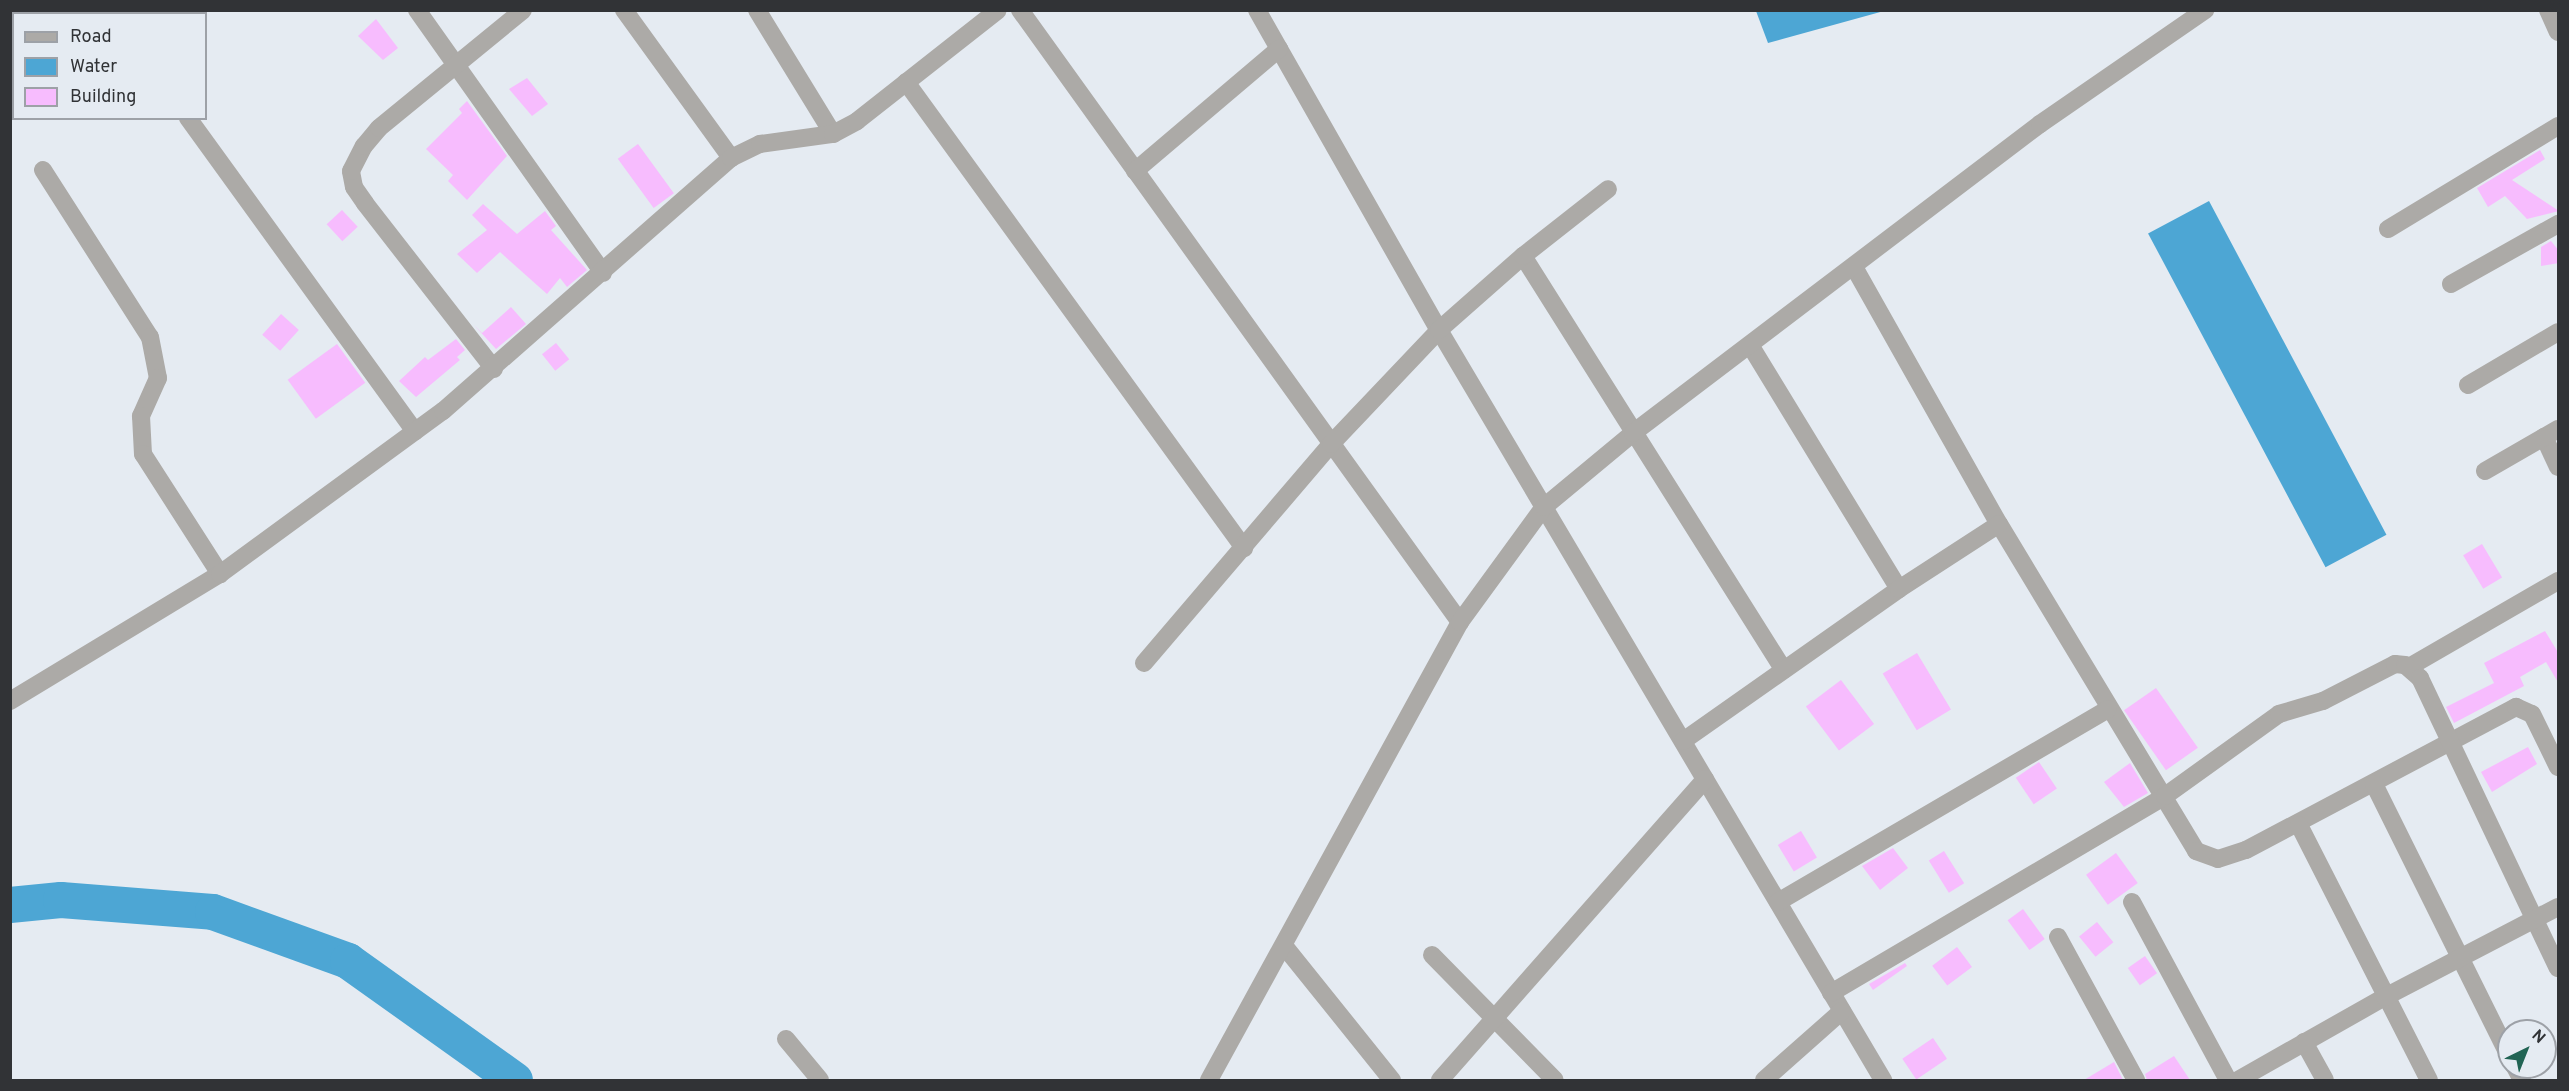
<!DOCTYPE html>
<html>
<head>
<meta charset="utf-8">
<style>
  body { margin:0 }
  #map { position:relative; width:2569px; height:1091px; overflow:hidden; background:#e5ebf2; font-family:Overpass,sans-serif }
  div>[style] { position:absolute }
  [style*='--x'] { left:calc(var(--x)*1px); top:calc(var(--y)*1px); width:calc(var(--w)*1px); rotate:calc(var(--a)*1deg) }
  .water>* { inset:0; background:#4da6d4; transform-origin:0 0 }
  .river>* { height:36px; margin:-18px; padding:0 18px; transform-origin:18px; border-radius:18px; background:#4da6d4 }
  .building>* { inset:0; background:#f7bcfe; transform-origin:0 0 }
  .minor>* { height:18px; margin:-9px; padding:0 9px; transform-origin:9px; border-radius:9px; background:#acaaa7 }
  span { translate:-50% -50%; white-space:nowrap; text-align:center; line-height:1.15; -webkit-text-stroke:6px #e5ebf2; paint-order:stroke }
  .frame { position:absolute; inset:0; border:12px solid #313336; pointer-events:none }
  .legend { position:absolute; left:12px; top:12px; width:195px; height:108px; box-sizing:border-box; background:#e5ebf2; border:2px solid #9da1a7; margin:0; padding:8px 10px; list-style:none; font-size:18px; color:#313336 }
  .legend li { display:flex; align-items:center; gap:12px; height:30px }
  .legend b { width:30px; border:2px solid #9da1a7 }
  .north { position:absolute; left:2497px; top:1019px; width:60px; height:60px; box-sizing:border-box; background:#e5ebf2; border:2px solid #9da1a7; border-radius:50%; rotate:43deg; font-size:16px; font-weight:700; line-height:24px; text-align:center; color:#313336 }
  .north::after { content:''; display:block; margin:auto; width:21px; height:27px; background:#216454; clip-path:polygon(50% 0,100% 100%,50% 72%,0 100%) }
</style>
</head>
<body>
<div id="map">
  <div class="water">
    <div style="clip-path:polygon(1756px 11px,1884px 11px,1768px 43px)"></div>
    <div style="left:2209px;top:201px;width:378px;height:69px;rotate:62deg"></div>
  </div>
  <div class="river">
    <div style="--x:10;--y:905;--w:51;--a:-5.6"></div>
    <div style="--x:61;--y:900;--w:152;--a:4.5"></div>
    <div style="--x:213;--y:912;--w:144;--a:19.9"></div>
    <div style="--x:348;--y:961;--w:205;--a:35.5"></div>
  </div>
  <div class="building">
    <div style="clip-path:polygon(376px 19px,398px 48px,383px 60px,358px 36px)"></div>
    <div style="clip-path:polygon(527px 78px,548px 104px,532px 116px,509px 89px)"></div>
    <div style="clip-path:polygon(467px 101px,507px 156px,467px 200px,448px 181px,453px 175px,426px 149px,462px 113px,459px 109px)"></div>
    <div style="left:638px;top:144px;width:61px;height:25px;rotate:54deg"></div>
    <div style="clip-path:polygon(2540px 150px,2545px 159px,2512px 180px,2559px 211px,2527px 219px,2505px 196px,2488px 207px,2477px 188px)"></div>
    <div style="clip-path:polygon(483px 204px,517px 234px,545px 211px,556px 226px,551px 230px,587px 270px,567px 287px,560px 278px,547px 294px,500px 252px,477px 273px,457px 254px,487px 230px,472px 215px)"></div>
    <div style="left:342px;top:210px;width:23px;height:21px;rotate:47deg"></div>
    <div style="clip-path:polygon(2551px 241px,2559px 251px,2559px 263px,2541px 266px,2541px 247px)"></div>
    <div style="clip-path:polygon(511px 307px,526px 324px,496px 349px,474px 325px,482px 333px)"></div>
    <div style="left:281px;top:314px;width:24px;height:28px;rotate:42deg"></div>
    <div style="clip-path:polygon(456px 339px,465px 350px,457px 357px,460px 360px,416px 397px,399px 381px,425px 357px,428px 360px)"></div>
    <div style="left:556px;top:343px;width:21px;height:18px;rotate:51deg"></div>
    <div style="left:337px;top:344px;width:48px;height:61px;rotate:54deg"></div>
    <div style="left:2482px;top:544px;width:39px;height:22px;rotate:59deg"></div>
    <div style="clip-path:polygon(2545px 631px,2559px 654px,2559px 684px,2546px 662px,2520px 677px,2524px 686px,2454px 723px,2446px 707px,2494px 683px,2484px 663px)"></div>
    <div style="left:1917px;top:653px;width:66px;height:40px;rotate:59deg"></div>
    <div style="left:1841px;top:680px;width:55px;height:44px;rotate:53deg"></div>
    <div style="left:2156px;top:688px;width:73px;height:39px;rotate:55deg"></div>
    <div style="clip-path:polygon(2528px 747px,2537px 764px,2492px 792px,2481px 772px)"></div>
    <div style="left:2039px;top:762px;width:32px;height:28px;rotate:56deg"></div>
    <div style="clip-path:polygon(2130px 763px,2148px 793px,2124px 807px,2104px 782px)"></div>
    <div style="left:1801px;top:831px;width:31px;height:27px;rotate:59deg"></div>
    <div style="clip-path:polygon(1893px 848px,1908px 868px,1880px 890px,1862px 866px)"></div>
    <div style="left:1944px;top:851px;width:38px;height:18px;rotate:58deg"></div>
    <div style="left:2116px;top:853px;width:37px;height:37px;rotate:54deg"></div>
    <div style="left:2023px;top:909px;width:37px;height:19px;rotate:54deg"></div>
    <div style="left:2097px;top:922px;width:26px;height:23px;rotate:51deg"></div>
    <div style="left:1957px;top:947px;width:25px;height:31px;rotate:53deg"></div>
    <div style="left:2145px;top:956px;width:21px;height:21px;rotate:55deg"></div>
    <div style="clip-path:polygon(1905px 963px,1907px 966px,1873px 990px,1869px 984px)"></div>
    <div style="left:1933px;top:1038px;width:25px;height:37px;rotate:56deg"></div>
    <div style="clip-path:polygon(2174px 1056px,2190px 1080px,2147px 1080px,2145px 1074px)"></div>
    <div style="clip-path:polygon(2114px 1062px,2123px 1080px,2084px 1080px)"></div>
  </div>
  <div class="minor">
    <div style="--x:417;--y:10;--w:322;--a:54.7"></div>
    <div style="--x:624;--y:10;--w:183;--a:54.1"></div>
    <div style="--x:757;--y:10;--w:145;--a:58.5"></div>
    <div style="--x:1020;--y:10;--w:754;--a:54.29"></div>
    <div style="--x:1257;--y:10;--w:368;--a:60.4"></div>
    <div style="--x:1439;--y:330;--w:872;--a:59.37"></div>
    <div style="--x:2548;--y:10;--w:24;--a:66"></div>
    <div style="--x:139;--y:14;--w:6;--a:-45"></div>
    <div style="--x:906;--y:82;--w:576;--a:54.05"></div>
    <div style="--x:10;--y:105;--w:5;--a:-37"></div>
    <div style="--x:188;--y:118;--w:387;--a:54.1"></div>
    <div style="--x:43;--y:170;--w:198;--a:57.4"></div>
    <div style="--x:150;--y:337;--w:42;--a:79"></div>
    <div style="--x:158;--y:378;--w:42;--a:114.1"></div>
    <div style="--x:141;--y:416;--w:38;--a:87"></div>
    <div style="--x:143;--y:454;--w:143;--a:57.3"></div>
    <div style="--x:1135;--y:171;--w:189;--a:-40.3"></div>
    <div style="--x:2388;--y:229;--w:199;--a:-31.2"></div>
    <div style="--x:1523;--y:256;--w:489;--a:57.8"></div>
    <div style="--x:1854;--y:267;--w:295;--a:60.6"></div>
    <div style="--x:1999;--y:524;--w:382;--a:58.9"></div>
    <div style="--x:2196;--y:851;--w:23;--a:20"></div>
    <div style="--x:2218;--y:859;--w:29;--a:-18"></div>
    <div style="--x:2246;--y:850;--w:306;--a:-27.9"></div>
    <div style="--x:2516;--y:707;--w:17;--a:24"></div>
    <div style="--x:2532;--y:714;--w:59;--a:63.9"></div>
    <div style="--x:2451;--y:284;--w:123;--a:-29.3"></div>
    <div style="--x:1750;--y:345;--w:286;--a:58.6"></div>
    <div style="--x:494;--y:369;--w:210;--a:-127.9"></div>
    <div style="--x:365;--y:203;--w:19;--a:-125"></div>
    <div style="--x:354;--y:187;--w:16;--a:-101"></div>
    <div style="--x:351;--y:171;--w:28;--a:-63"></div>
    <div style="--x:364;--y:146;--w:23;--a:-50"></div>
    <div style="--x:379;--y:128;--w:186;--a:-39.3"></div>
    <div style="--x:2468;--y:385;--w:104;--a:-30.5"></div>
    <div style="--x:2544;--y:437;--w:33;--a:65"></div>
    <div style="--x:2485;--y:471;--w:84;--a:-29.9"></div>
    <div style="--x:1144;--y:663;--w:288;--a:-49.5"></div>
    <div style="--x:1331;--y:444;--w:157;--a:-46.5"></div>
    <div style="--x:1439;--y:330;--w:112;--a:-41.4"></div>
    <div style="--x:1523;--y:256;--w:108;--a:-38.2"></div>
    <div style="--x:2409;--y:667;--w:172;--a:-30"></div>
    <div style="--x:10;--y:701;--w:245;--a:-31.2"></div>
    <div style="--x:220;--y:574;--w:276;--a:-36.2"></div>
    <div style="--x:443;--y:411;--w:383;--a:-41.3"></div>
    <div style="--x:731;--y:158;--w:32;--a:-26"></div>
    <div style="--x:760;--y:144;--w:74;--a:-7.8"></div>
    <div style="--x:833;--y:134;--w:27;--a:-28"></div>
    <div style="--x:857;--y:121;--w:179;--a:-38.2"></div>
    <div style="--x:1683;--y:741;--w:264;--a:-35.1"></div>
    <div style="--x:1899;--y:589;--w:119;--a:-33"></div>
    <div style="--x:2374;--y:784;--w:304;--a:63.6"></div>
    <div style="--x:2299;--y:825;--w:286;--a:63"></div>
    <div style="--x:1778;--y:902;--w:382;--a:-30.3"></div>
    <div style="--x:2132;--y:902;--w:202;--a:61.7"></div>
    <div style="--x:2058;--y:937;--w:163;--a:61.4"></div>
    <div style="--x:1285;--y:947;--w:171;--a:51.2"></div>
    <div style="--x:1432;--y:955;--w:175;--a:45.5"></div>
    <div style="--x:1831;--y:993;--w:388;--a:-30.5"></div>
    <div style="--x:2165;--y:796;--w:140;--a:-35.7"></div>
    <div style="--x:2279;--y:714;--w:46;--a:-16.5"></div>
    <div style="--x:2323;--y:701;--w:81;--a:-27.2"></div>
    <div style="--x:2395;--y:664;--w:10;--a:6"></div>
    <div style="--x:2405;--y:665;--w:20;--a:41"></div>
    <div style="--x:2420;--y:678;--w:321;--a:64.6"></div>
    <div style="--x:786;--y:1039;--w:53;--a:50.3"></div>
    <div style="--x:2304;--y:1042;--w:43;--a:61.1"></div>
    <div style="--x:2515;--y:1067;--w:15;--a:62"></div>
    <div style="--x:1209;--y:1080;--w:522;--a:-61.28"></div>
    <div style="--x:1460;--y:622;--w:142;--a:-53.9"></div>
    <div style="--x:1544;--y:507;--w:116;--a:-39.7"></div>
    <div style="--x:1633;--y:433;--w:511;--a:-37.21"></div>
    <div style="--x:2040;--y:124;--w:201;--a:-34.6"></div>
    <div style="--x:1440;--y:1080;--w:401;--a:-48.6"></div>
    <div style="--x:1764;--y:1080;--w:104;--a:-41.5"></div>
    <div style="--x:2238;--y:1080;--w:169;--a:-29.5"></div>
    <div style="--x:2385;--y:997;--w:195;--a:-27.5"></div>
  </div>
  <div class="frame"></div>
  <ul class="legend">
  <li><b style="height:8px;background:#acaaa7"></b>Road</li>
  <li><b style="height:16px;background:#4da6d4"></b>Water</li>
  <li><b style="height:16px;background:#f7bcfe"></b>Building</li>
  </ul>
  <div class="north">N</div>
</div>
</body>
</html>
